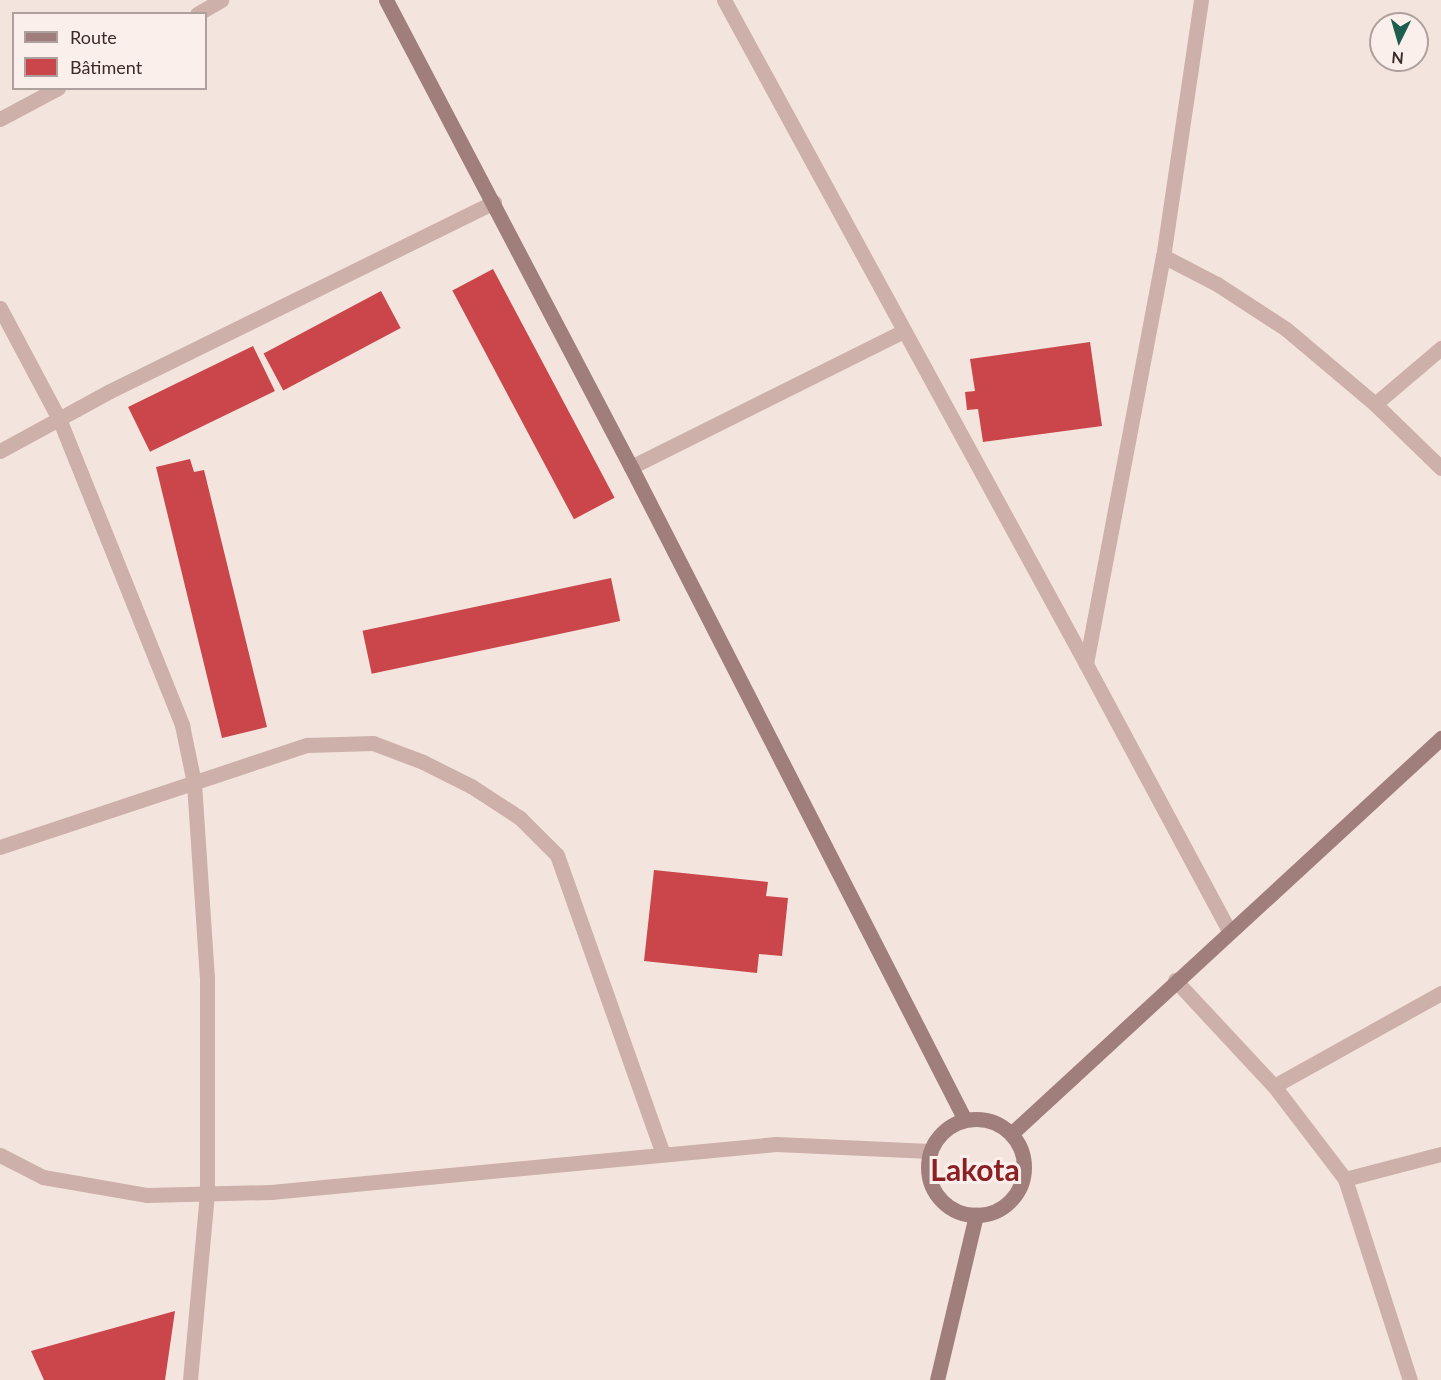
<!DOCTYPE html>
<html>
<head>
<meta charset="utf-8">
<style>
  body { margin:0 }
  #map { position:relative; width:1441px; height:1380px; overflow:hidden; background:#f4e4de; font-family:Lato,sans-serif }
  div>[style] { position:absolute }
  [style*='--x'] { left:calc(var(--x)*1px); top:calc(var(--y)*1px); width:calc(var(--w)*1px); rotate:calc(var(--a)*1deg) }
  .building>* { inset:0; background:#ca464a; transform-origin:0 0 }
  .minor>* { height:15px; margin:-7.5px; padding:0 7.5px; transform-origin:7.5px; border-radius:7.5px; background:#ccb0a9 }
  .secondary>* { height:15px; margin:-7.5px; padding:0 7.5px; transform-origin:7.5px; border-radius:7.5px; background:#a07e7b }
  .secondary>.ring { margin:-7.5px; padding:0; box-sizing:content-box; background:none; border:15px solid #a07e7b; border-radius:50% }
  span { translate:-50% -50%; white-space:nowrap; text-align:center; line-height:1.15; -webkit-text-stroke:6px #fbefeb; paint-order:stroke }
  .town-label { font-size:30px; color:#8b1f23; font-weight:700 }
  .legend { position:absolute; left:12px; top:12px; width:195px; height:78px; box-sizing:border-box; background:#fbefeb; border:2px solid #aea09d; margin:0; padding:8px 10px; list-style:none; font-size:18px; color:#3a2a29 }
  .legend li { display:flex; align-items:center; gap:12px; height:30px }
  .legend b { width:30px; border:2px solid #aea09d }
  .north { position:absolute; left:1369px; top:12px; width:60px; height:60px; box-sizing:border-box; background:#fbefeb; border:2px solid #aea09d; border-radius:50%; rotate:185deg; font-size:16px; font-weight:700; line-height:24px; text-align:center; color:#3a2a29 }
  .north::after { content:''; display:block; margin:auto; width:21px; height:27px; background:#1d5d50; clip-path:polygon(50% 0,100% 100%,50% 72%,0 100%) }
</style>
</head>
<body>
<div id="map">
  <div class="building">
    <div style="left:493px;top:269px;width:259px;height:46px;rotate:62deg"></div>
    <div style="left:381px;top:291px;width:42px;height:133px;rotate:62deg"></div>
    <div style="clip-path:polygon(1090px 342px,1102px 426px,983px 442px,978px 409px,967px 410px,965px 392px,975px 391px,970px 359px)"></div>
    <div style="left:253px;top:346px;width:50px;height:139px;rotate:64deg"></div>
    <div style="clip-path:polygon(190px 459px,194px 472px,204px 470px,267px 727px,222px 738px,156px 467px)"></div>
    <div style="left:611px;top:578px;width:44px;height:254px;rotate:78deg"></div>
    <div style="clip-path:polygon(654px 870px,768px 882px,766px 896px,788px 898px,782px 956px,759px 954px,757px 973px,644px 961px)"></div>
    <div style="clip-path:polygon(175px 1311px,165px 1380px,44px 1380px,31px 1351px)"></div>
  </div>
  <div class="minor">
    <div style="--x:724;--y:0;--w:756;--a:61.4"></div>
    <div style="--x:1201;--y:0;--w:259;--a:98.4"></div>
    <div style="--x:1163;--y:256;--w:415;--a:100.7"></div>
    <div style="--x:1086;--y:664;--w:303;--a:61.8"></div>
    <div style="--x:197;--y:14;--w:28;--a:-30"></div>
    <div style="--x:0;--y:119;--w:66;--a:-28.1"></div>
    <div style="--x:1163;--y:256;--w:61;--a:27.4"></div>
    <div style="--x:1217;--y:284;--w:82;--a:33.1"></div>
    <div style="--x:1286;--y:329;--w:116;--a:40.1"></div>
    <div style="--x:1375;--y:404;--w:92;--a:44.1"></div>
    <div style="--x:0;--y:308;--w:128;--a:62"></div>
    <div style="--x:60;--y:421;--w:328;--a:68.1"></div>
    <div style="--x:182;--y:725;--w:59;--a:78.3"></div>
    <div style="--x:194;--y:783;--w:194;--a:86.2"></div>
    <div style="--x:207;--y:977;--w:216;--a:90"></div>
    <div style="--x:207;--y:1193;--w:188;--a:95.2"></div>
    <div style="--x:1375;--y:404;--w:87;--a:-40.3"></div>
    <div style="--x:0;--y:451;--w:125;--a:-28.6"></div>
    <div style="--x:110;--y:391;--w:428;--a:-26.2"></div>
    <div style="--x:631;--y:467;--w:305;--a:-26.5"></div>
    <div style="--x:0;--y:847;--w:324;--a:-18.4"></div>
    <div style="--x:307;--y:745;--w:66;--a:-1.7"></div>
    <div style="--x:373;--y:743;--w:53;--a:20.8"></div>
    <div style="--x:423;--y:762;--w:54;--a:26.6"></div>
    <div style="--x:471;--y:786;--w:59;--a:33.1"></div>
    <div style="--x:520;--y:818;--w:52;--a:45"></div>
    <div style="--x:557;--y:855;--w:317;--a:70.5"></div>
    <div style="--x:1175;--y:980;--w:145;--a:47"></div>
    <div style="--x:1274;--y:1086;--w:117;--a:52.6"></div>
    <div style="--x:1345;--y:1179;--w:211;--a:72.1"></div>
    <div style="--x:1274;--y:1086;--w:191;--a:-29.1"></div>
    <div style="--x:0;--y:1155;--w:48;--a:27.1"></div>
    <div style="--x:43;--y:1177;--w:106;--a:9.8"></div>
    <div style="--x:147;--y:1195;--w:124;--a:-1.4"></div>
    <div style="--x:271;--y:1192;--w:507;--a:-5.43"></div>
    <div style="--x:776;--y:1144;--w:154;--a:2.6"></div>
    <div style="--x:1345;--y:1179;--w:99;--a:-14.6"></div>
  </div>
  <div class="secondary">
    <div style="--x:386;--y:0;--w:527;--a:62.32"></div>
    <div style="--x:631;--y:467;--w:733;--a:62.91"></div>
    <div class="ring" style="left:928px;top:1119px;width:81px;height:81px"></div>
    <div style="--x:1011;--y:1134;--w:585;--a:-42.64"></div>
    <div style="--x:937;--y:1380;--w:170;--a:-76.7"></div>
  </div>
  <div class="town-label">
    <span style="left:975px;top:1169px">Lakota</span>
  </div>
  <ul class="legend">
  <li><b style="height:8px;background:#a07e7b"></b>Route</li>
  <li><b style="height:16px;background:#ca464a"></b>Bâtiment</li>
  </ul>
  <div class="north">N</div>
</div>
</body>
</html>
